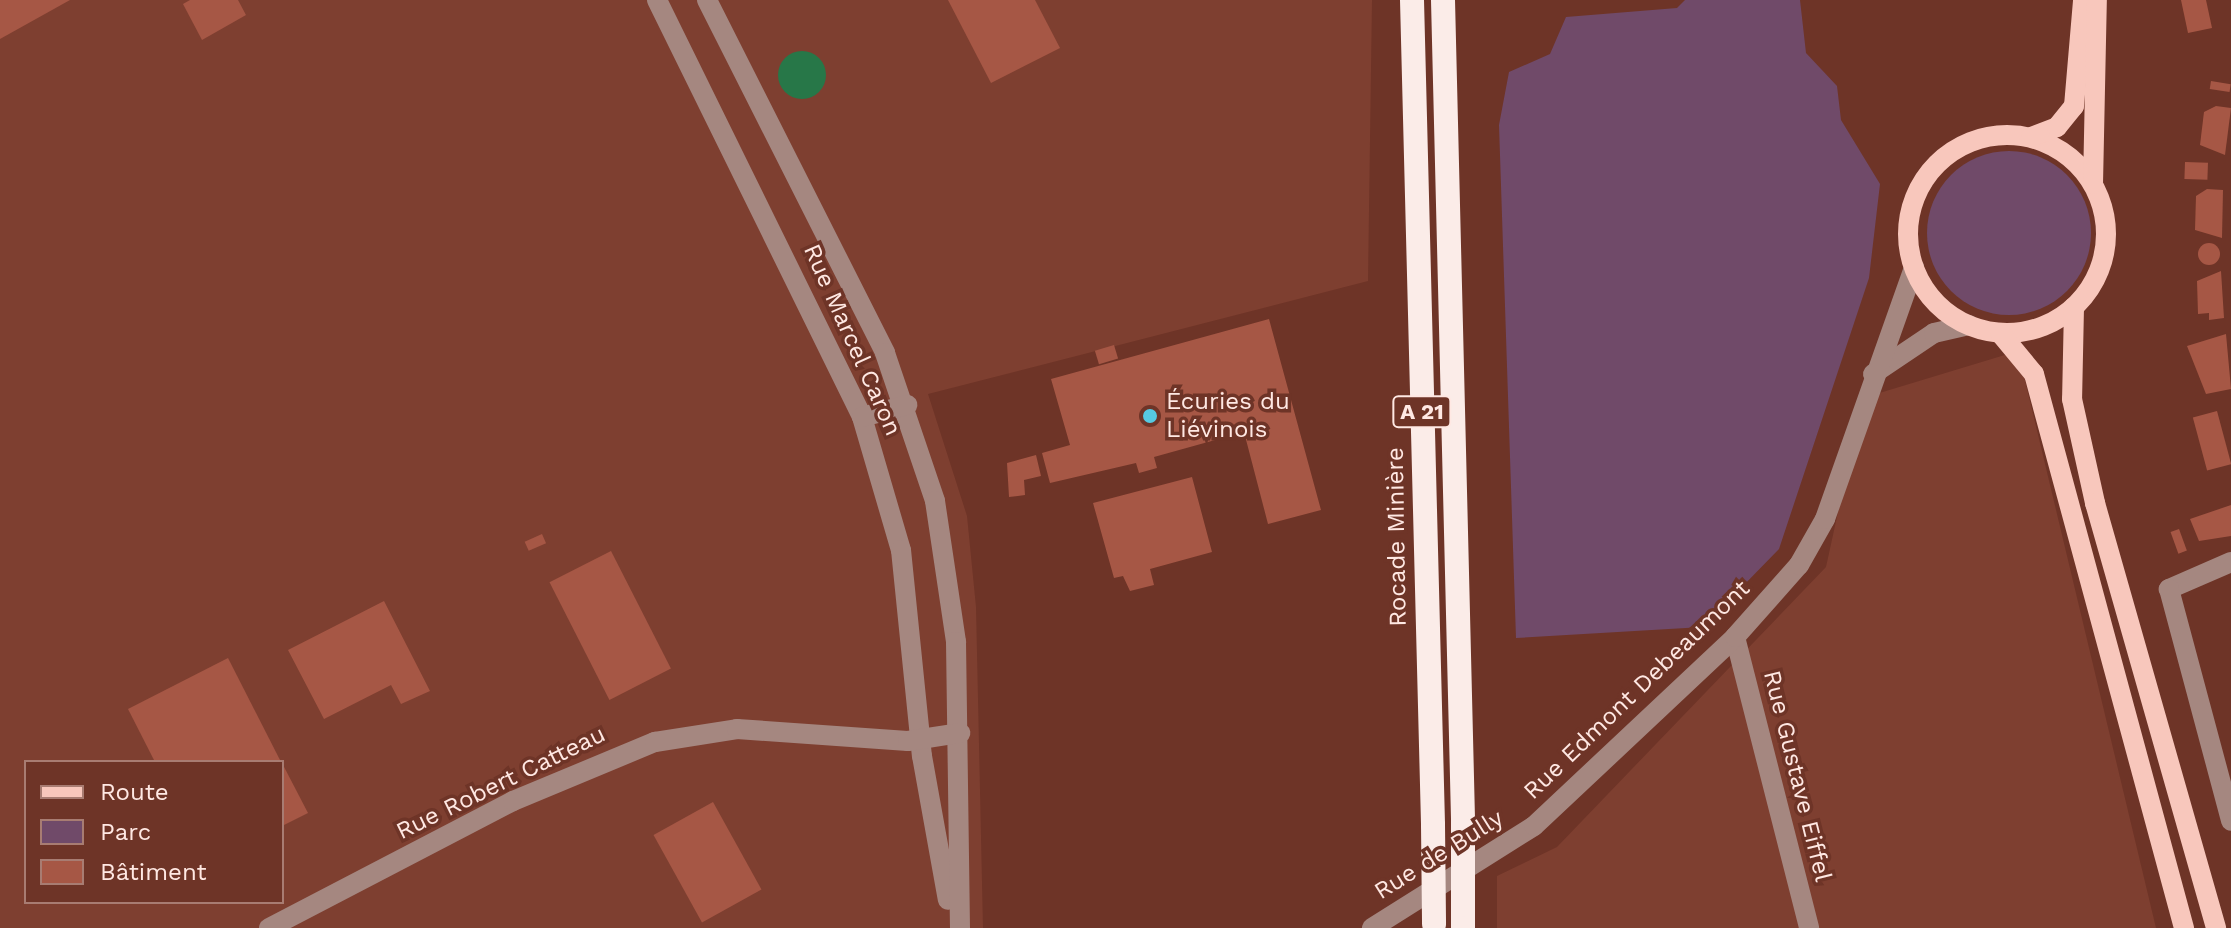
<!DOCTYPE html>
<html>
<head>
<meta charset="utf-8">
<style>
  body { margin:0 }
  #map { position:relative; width:2231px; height:928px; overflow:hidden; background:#6e3427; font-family:"Work Sans",sans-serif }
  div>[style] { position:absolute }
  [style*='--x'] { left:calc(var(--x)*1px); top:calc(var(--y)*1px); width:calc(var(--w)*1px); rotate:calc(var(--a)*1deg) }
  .built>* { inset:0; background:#7e3f30 }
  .green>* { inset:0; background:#704a69 }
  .round { border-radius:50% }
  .water>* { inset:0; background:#277748 }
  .building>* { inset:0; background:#a65745; transform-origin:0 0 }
  .minor>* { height:20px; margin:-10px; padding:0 10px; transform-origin:10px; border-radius:10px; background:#a58780 }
  .major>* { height:20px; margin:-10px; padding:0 10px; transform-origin:10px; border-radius:10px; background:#f8c7bc }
  .major>.ring { margin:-10px; padding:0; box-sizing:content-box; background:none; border:20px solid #f8c7bc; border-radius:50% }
  .highway>* { height:24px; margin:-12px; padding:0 12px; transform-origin:12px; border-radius:12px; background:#fbece8 }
  .highway-bridge>* { height:24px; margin:-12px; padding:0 12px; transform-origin:12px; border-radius:12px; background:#fbece8 }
  .dots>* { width:22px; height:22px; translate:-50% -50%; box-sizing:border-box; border:4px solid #6e3427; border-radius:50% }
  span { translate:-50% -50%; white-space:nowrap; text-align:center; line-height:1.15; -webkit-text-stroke:7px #6e3427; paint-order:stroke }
  .shield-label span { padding:2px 6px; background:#6e3427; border:2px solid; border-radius:6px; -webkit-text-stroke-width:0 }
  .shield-label { font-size:22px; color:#ffe8e3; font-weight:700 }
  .street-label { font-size:24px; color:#ffe8e3 }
  .poi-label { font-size:24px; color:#ffe8e3 }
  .left { translate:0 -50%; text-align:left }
  .legend { position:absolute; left:24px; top:760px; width:260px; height:144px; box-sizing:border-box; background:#6e3427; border:2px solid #a87c72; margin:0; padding:10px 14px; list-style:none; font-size:24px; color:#ffe8e3 }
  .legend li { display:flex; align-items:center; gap:16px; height:40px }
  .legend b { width:40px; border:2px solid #a87c72 }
</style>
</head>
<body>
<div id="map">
  <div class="built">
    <div style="clip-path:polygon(evenodd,0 0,1372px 0,1368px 281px,928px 394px,967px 516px,976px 607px,983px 928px,0 928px,0 0,26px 762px,282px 762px,282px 902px,26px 902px,26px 762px)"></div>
    <div style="clip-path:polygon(2018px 351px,2156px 928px,1497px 928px,1497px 876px,1557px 847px,1826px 567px,1863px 398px)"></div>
  </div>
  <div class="green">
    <div style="clip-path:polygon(1685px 0,1800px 0,1806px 53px,1837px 86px,1841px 120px,1880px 184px,1869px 278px,1779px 549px,1703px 627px,1516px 638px,1499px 125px,1509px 72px,1550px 54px,1566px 17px,1677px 8px)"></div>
    <div class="round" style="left:1927px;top:151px;width:164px;height:164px"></div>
  </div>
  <div class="water">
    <div class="round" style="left:778px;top:51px;width:48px;height:48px"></div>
  </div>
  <div class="building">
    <div style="clip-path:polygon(0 0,70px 0,0 39px)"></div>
    <div style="clip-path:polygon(190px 0,238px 0,246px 15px,202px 40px,183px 4px)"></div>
    <div style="clip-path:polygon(948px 0,1035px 0,1060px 48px,991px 83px)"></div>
    <div style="clip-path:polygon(2181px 0,2206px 0,2212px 28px,2188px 33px)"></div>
    <div style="left:2211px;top:81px;width:20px;height:8px;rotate:9deg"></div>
    <div style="clip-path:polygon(2216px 106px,2231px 108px,2225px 155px,2200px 145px,2204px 112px)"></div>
    <div style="left:2185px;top:162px;width:23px;height:17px;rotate:2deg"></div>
    <div style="clip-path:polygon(2207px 189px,2223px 190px,2222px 238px,2195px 230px,2196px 196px)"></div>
    <div class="round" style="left:2198px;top:243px;width:22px;height:22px"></div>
    <div style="clip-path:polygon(2221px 271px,2224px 318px,2209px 320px,2209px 313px,2198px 314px,2197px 281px)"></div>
    <div style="clip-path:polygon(1269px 319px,1321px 510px,1268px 524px,1244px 432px,1154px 457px,1157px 468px,1139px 473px,1136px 463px,1050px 483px,1042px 453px,1070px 445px,1051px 379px)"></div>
    <div style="clip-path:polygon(2226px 334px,2231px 389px,2206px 394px,2187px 346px)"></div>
    <div style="left:1114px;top:345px;width:14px;height:20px;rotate:73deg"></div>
    <div style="left:2217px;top:411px;width:55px;height:25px;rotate:75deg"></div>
    <div style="clip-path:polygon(1036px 455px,1041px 476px,1024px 480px,1025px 495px,1009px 497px,1007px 463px)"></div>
    <div style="clip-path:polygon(1192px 477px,1212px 552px,1150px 569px,1154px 585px,1130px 591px,1123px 576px,1114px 578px,1093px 503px)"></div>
    <div style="clip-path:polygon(2231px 505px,2231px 536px,2199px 541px,2190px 519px)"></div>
    <div style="left:2179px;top:529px;width:23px;height:9px;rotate:70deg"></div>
    <div style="left:542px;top:534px;width:10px;height:19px;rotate:66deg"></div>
    <div style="left:611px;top:551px;width:132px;height:69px;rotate:63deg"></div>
    <div style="clip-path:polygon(384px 601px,430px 691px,401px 704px,391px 685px,324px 719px,288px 650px)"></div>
    <div style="clip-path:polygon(228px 658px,281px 762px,155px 762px,128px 709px)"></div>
    <div style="clip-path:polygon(282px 763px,308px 813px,282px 826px)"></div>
    <div style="left:713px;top:802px;width:100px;height:68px;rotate:61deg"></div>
  </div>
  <div class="minor">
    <div style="--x:657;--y:0;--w:465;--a:63.8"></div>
    <div style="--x:862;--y:417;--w:139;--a:73.7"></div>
    <div style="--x:901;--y:550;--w:207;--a:84.2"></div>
    <div style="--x:922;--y:756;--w:146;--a:79.8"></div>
    <div style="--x:707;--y:0;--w:395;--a:63.2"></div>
    <div style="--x:885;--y:353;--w:156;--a:71.3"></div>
    <div style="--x:935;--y:501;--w:143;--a:81.5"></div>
    <div style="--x:956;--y:642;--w:286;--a:89.2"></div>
    <div style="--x:1873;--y:374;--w:73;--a:-33.9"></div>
    <div style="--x:1934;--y:333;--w:36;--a:-13"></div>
    <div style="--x:862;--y:417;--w:47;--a:-14.9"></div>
    <div style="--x:2231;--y:562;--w:68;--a:156.5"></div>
    <div style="--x:2169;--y:589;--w:240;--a:75"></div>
    <div style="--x:1735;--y:637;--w:300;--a:75.7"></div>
    <div style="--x:269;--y:928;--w:275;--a:-27.5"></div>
    <div style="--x:513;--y:801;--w:154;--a:-22.6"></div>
    <div style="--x:655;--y:742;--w:83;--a:-9"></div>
    <div style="--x:737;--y:729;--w:171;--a:4"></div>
    <div style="--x:908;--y:741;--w:53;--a:-8.7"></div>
    <div style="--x:1372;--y:928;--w:191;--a:-32.2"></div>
    <div style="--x:1534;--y:826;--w:276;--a:-43.2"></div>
    <div style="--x:1735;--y:637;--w:96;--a:-48.4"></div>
    <div style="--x:1799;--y:565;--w:53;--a:-60.5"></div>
    <div style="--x:1825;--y:519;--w:267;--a:-70.5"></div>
  </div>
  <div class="major">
    <div class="ring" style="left:1908px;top:135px;width:178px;height:178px"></div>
    <div style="--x:2031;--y:137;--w:28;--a:-21"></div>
    <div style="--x:2057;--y:127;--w:27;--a:-51"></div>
    <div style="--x:2074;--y:106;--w:106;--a:-85.1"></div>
    <div style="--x:2093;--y:184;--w:184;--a:-88.8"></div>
    <div style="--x:2074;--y:307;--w:92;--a:91.2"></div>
    <div style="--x:2072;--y:399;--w:107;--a:77.5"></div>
    <div style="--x:2095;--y:503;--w:442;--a:74.1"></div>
    <div style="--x:2000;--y:333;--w:53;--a:50.3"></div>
    <div style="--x:2034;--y:374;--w:574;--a:74.85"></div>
  </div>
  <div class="highway">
    <div style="--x:1412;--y:0;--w:825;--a:88.54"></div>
    <div style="--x:1443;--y:0;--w:820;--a:88.6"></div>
    <div style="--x:1463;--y:905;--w:23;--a:90"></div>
  </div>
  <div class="highway-bridge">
    <div style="--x:1433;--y:825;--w:99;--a:89.4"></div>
    <div style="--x:1463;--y:905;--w:85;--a:-90"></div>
  </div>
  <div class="dots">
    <div style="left:1150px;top:416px;background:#56c9e1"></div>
  </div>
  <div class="shield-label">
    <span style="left:1422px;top:412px">A 21</span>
  </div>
  <div class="street-label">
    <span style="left:852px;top:340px;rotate:66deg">Rue Marcel Caron</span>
    <span style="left:1397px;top:537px;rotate:-91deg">Rocade Minière</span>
    <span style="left:1637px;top:690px;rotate:-44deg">Rue Edmont Debeaumont</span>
    <span style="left:1797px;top:776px;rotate:76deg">Rue Gustave Eiffel</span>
    <span style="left:501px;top:783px;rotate:-26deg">Rue Robert Catteau</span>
    <span style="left:1439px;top:855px;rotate:-32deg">Rue de Bully</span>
  </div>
  <div class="poi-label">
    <span class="left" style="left:1166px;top:416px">Écuries du<br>Liévinois</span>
  </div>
  <ul class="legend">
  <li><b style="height:10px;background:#f8c7bc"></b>Route</li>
  <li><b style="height:22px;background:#704a69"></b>Parc</li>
  <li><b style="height:22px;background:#a65745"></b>Bâtiment</li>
  </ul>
</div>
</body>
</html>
